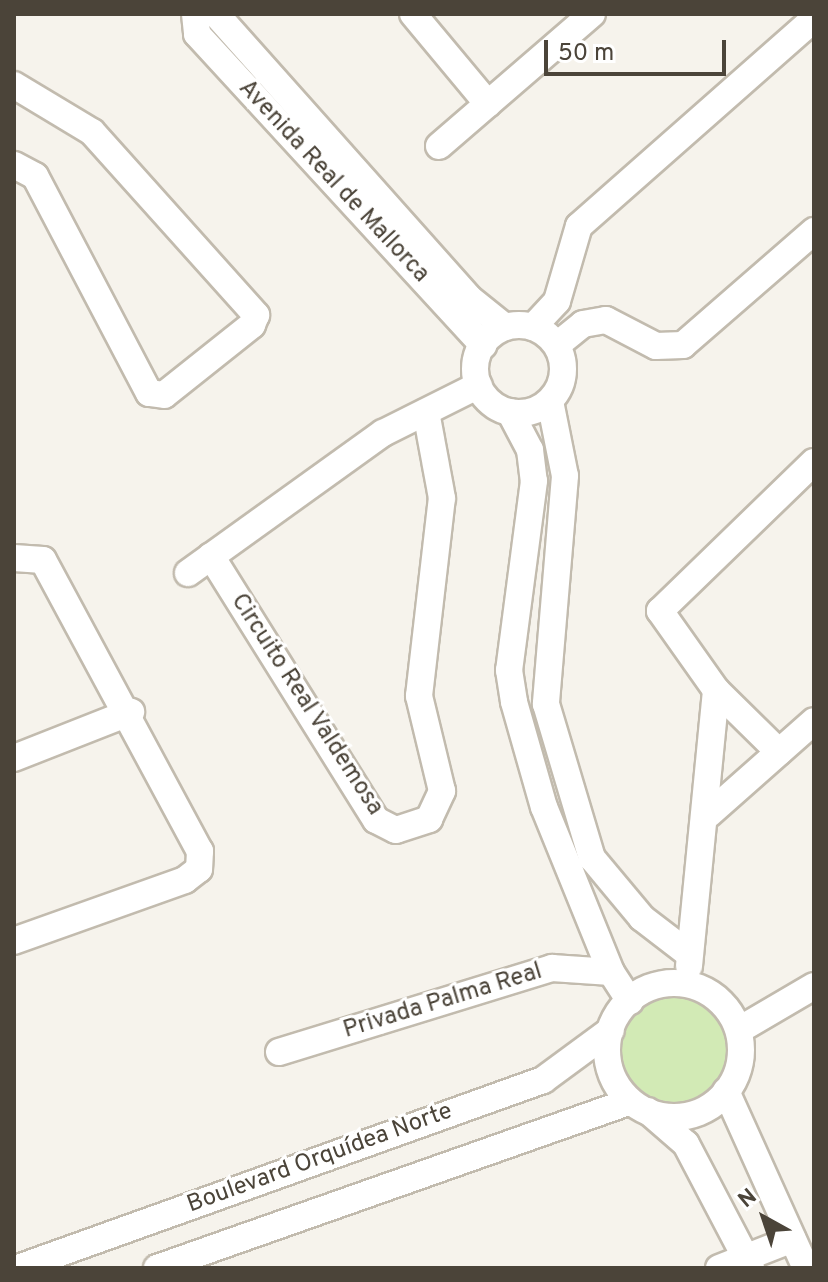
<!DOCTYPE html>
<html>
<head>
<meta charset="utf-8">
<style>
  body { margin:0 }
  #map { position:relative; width:828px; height:1282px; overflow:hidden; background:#f6f3ec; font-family:Overpass,sans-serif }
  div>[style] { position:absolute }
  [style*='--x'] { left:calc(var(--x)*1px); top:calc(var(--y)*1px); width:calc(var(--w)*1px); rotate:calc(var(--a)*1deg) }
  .green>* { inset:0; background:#d2eab5 }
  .round { border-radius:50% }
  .roads { filter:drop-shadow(2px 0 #c2bbae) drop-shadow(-2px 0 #c2bbae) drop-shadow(0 2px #c2bbae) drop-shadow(0 -2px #c2bbae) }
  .minor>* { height:26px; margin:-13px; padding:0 13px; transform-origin:13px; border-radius:13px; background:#fff }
  .minor>.ring { margin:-13px; padding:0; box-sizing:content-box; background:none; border:26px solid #fff; border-radius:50% }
  span { translate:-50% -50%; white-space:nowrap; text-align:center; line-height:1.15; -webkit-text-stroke:6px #fff; paint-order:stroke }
  .street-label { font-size:24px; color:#4b4439 }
  .frame { position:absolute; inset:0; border:16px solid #4b4439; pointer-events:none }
  .north { position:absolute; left:724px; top:1178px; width:80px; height:80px; -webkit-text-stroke:6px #fff; paint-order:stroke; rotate:320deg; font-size:22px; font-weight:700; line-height:32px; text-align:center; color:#4b4439 }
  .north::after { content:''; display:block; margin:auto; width:28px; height:36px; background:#4b4439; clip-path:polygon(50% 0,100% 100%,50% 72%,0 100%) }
  .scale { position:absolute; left:544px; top:40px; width:182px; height:36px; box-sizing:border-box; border:4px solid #4b4439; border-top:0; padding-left:10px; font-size:24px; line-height:28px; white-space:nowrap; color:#4b4439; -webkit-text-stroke:6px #fff; paint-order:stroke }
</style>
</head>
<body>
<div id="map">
  <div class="green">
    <div class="round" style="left:609px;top:985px;width:130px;height:130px"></div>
  </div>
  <div class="roads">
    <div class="minor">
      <div style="--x:195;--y:14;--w:20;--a:84"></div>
      <div style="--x:197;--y:34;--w:423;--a:47.4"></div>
      <div style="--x:216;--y:14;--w:380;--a:48.3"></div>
      <div style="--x:469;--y:298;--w:46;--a:38.9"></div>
      <div style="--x:413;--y:14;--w:117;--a:50.2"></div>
      <div style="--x:14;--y:85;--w:91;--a:31.1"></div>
      <div style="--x:92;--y:132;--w:246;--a:48.1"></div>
      <div style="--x:256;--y:315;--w:11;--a:112"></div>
      <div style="--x:252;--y:325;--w:112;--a:141.5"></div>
      <div style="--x:164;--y:395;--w:15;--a:-172"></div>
      <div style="--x:149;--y:393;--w:245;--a:-117.7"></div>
      <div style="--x:35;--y:176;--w:24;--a:-152"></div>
      <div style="--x:439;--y:146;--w:202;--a:-40.8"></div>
      <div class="ring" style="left:475px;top:325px;width:62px;height:62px"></div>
      <div style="--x:533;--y:327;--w:35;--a:-47"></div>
      <div style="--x:557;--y:301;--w:78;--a:-73.7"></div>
      <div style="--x:579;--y:226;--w:313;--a:-41.4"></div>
      <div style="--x:557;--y:345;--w:33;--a:-39"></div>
      <div style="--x:583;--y:324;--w:23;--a:-10"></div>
      <div style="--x:606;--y:320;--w:56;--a:27.5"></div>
      <div style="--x:656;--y:346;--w:27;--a:-2"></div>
      <div style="--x:683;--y:345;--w:174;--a:-41"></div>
      <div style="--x:550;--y:401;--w:76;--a:78.7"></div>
      <div style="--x:565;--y:476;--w:229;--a:94.8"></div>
      <div style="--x:546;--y:704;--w:161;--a:73.4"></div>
      <div style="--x:592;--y:858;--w:78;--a:50.2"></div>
      <div style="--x:642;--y:918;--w:59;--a:37.5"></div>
      <div style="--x:510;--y:412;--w:43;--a:62.2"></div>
      <div style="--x:530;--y:450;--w:31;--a:83"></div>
      <div style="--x:534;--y:481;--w:191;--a:97.5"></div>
      <div style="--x:509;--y:670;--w:32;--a:81"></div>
      <div style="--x:514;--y:702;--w:109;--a:74.1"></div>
      <div style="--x:544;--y:807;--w:178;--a:67.9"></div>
      <div style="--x:611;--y:972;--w:35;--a:57"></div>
      <div style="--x:211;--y:556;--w:311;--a:58"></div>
      <div style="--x:376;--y:820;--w:22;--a:27"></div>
      <div style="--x:396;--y:830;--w:35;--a:-18"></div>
      <div style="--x:429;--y:819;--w:31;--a:-65"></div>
      <div style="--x:442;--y:791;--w:98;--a:-103.6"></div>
      <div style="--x:419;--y:696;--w:199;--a:-83.4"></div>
      <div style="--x:442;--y:498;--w:87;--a:-100.5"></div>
      <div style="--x:14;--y:558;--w:29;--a:4"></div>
      <div style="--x:43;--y:560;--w:331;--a:61.7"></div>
      <div style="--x:200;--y:851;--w:18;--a:93"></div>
      <div style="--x:199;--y:869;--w:18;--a:142"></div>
      <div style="--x:185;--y:880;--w:182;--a:160.4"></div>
      <div style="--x:188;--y:573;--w:240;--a:-35.7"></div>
      <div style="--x:383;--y:433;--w:107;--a:-26.6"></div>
      <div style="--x:779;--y:752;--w:88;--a:-135.5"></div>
      <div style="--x:716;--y:690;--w:97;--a:-125.3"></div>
      <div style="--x:660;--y:611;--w:214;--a:-44.1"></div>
      <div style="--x:14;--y:758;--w:126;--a:-21.5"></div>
      <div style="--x:709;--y:814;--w:140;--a:-41.5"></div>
      <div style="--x:689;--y:966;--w:277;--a:-84.4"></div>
      <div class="ring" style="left:607px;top:983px;width:108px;height:108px"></div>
      <div style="--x:739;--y:1030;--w:87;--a:-30.4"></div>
      <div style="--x:279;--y:1052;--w:286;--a:-17.1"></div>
      <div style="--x:552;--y:968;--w:59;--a:3.9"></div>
      <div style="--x:726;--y:1091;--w:194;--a:65.7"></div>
      <div style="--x:648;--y:1111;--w:50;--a:41"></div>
      <div style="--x:686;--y:1144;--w:140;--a:62.3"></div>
      <div style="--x:18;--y:1268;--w:558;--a:-19.7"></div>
      <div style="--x:543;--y:1080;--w:84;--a:-36.3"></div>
      <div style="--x:157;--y:1268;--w:499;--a:-19.4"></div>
      <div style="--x:719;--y:1268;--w:79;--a:-21.4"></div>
    </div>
  </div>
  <div class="street-label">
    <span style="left:333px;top:182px;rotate:47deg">Avenida Real de Mallorca</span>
    <span style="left:306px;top:705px;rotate:57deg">Circuito Real Valdemosa</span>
    <span style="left:443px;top:1002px;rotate:-17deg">Privada Palma Real</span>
    <span style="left:320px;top:1159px;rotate:-20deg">Boulevard Orquídea Norte</span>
  </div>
  <div class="frame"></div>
  <div class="north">N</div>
  <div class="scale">50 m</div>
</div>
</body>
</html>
